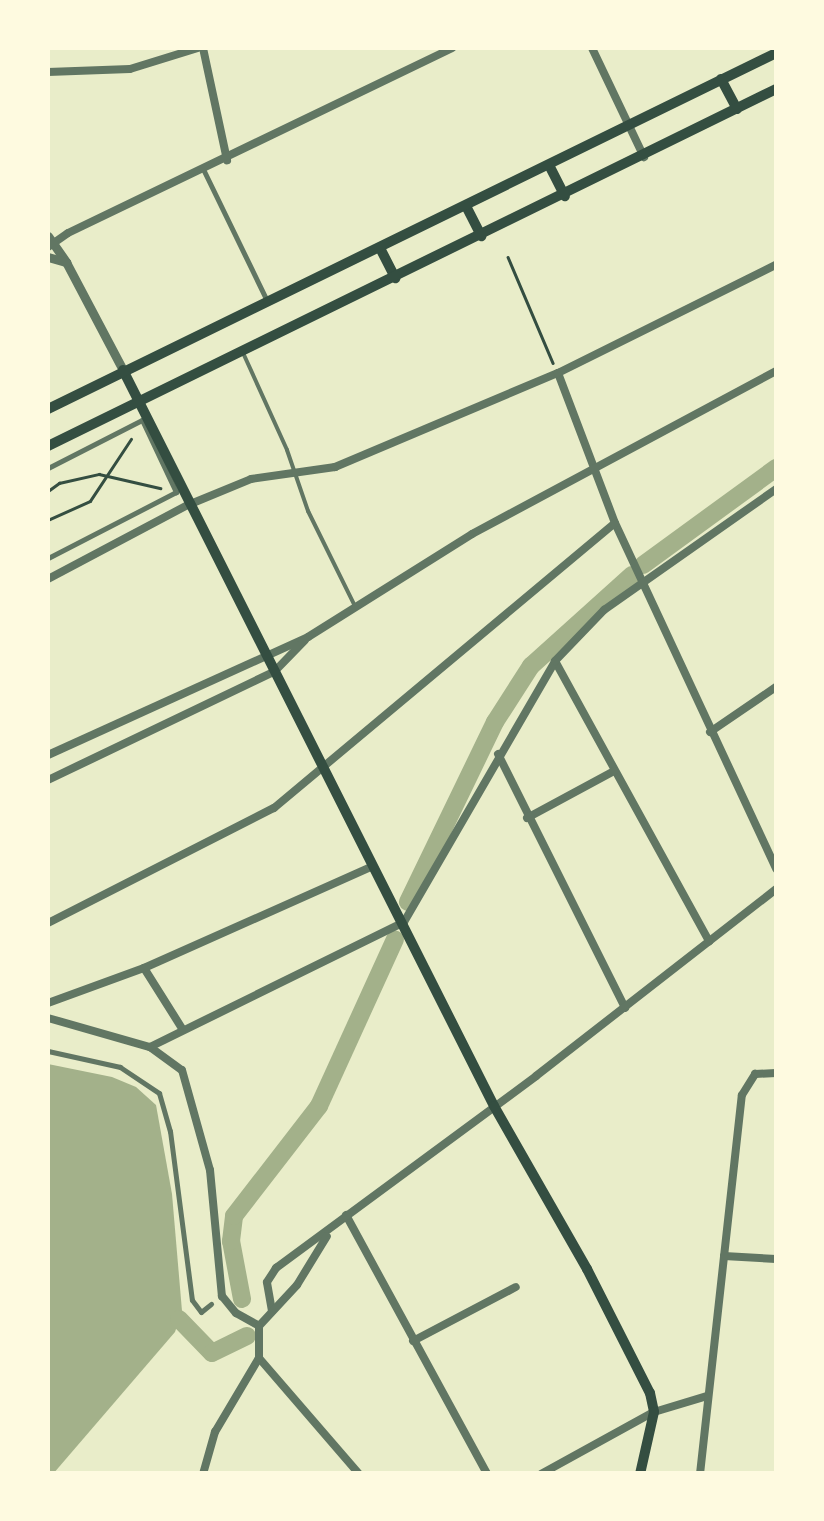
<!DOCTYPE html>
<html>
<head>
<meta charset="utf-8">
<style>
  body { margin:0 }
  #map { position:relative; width:824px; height:1521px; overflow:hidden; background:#e9edc9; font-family:"PT Sans Narrow",sans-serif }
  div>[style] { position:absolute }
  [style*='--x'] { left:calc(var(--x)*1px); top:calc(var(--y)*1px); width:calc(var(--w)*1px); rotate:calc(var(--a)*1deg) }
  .water>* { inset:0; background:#a3b18a }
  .canal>* { height:18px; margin:-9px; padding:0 9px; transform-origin:9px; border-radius:9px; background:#a3b18a }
  .path>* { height:2.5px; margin:-1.25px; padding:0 1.25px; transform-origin:1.25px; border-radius:1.25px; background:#344e41 }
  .service>* { height:4px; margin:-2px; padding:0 2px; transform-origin:2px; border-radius:2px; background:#617663 }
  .pedestrian>* { height:5px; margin:-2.5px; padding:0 2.5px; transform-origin:2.5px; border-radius:2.5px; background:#617663 }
  .minor>* { height:8px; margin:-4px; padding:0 4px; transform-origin:4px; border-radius:4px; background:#617663 }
  .tertiary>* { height:9px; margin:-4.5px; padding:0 4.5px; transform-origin:4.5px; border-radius:4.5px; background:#617663 }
  .secondary>* { height:10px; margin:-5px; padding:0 5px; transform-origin:5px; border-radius:5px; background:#344e41 }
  span { translate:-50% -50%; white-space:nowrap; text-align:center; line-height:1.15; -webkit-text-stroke:10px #fefae0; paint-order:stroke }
  .frame { position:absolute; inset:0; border:50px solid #fefae0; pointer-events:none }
</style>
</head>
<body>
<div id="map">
  <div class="water">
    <div style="clip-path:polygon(48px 1064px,112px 1077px,136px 1087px,156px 1105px,172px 1194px,182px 1311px,175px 1332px,53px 1474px,48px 1473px)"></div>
  </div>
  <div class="canal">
    <div style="--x:643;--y:565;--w:165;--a:-36.1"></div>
    <div style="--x:408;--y:902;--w:200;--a:-64.2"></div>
    <div style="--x:495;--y:722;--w:67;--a:-57.3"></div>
    <div style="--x:531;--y:666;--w:136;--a:-42"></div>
    <div style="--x:242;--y:1299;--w:59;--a:-100.7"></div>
    <div style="--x:231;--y:1241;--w:25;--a:-83"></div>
    <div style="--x:234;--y:1216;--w:139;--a:-52.3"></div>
    <div style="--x:319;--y:1106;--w:183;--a:-65.5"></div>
    <div style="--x:179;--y:1319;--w:47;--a:45.9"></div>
    <div style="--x:212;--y:1353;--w:39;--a:-26"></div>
  </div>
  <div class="path">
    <div style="--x:508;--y:257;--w:115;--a:67"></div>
    <div style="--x:48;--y:491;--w:14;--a:-36"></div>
    <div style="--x:59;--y:483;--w:41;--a:-12.7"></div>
    <div style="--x:99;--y:474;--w:63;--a:12.9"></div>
    <div style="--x:48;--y:520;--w:46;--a:-24.3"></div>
    <div style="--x:90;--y:501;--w:74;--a:-56.5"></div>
  </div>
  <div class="service">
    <div style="--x:244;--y:355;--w:104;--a:65.6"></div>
    <div style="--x:287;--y:450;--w:65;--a:71"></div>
    <div style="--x:308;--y:511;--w:106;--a:63.7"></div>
  </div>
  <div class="pedestrian">
    <div style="--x:204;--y:171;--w:144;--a:64.1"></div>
    <div style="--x:48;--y:468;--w:106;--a:-27.1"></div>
    <div style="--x:142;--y:420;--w:80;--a:64.7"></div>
    <div style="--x:176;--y:492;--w:144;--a:152.7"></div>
    <div style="--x:48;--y:1051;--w:74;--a:12.5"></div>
    <div style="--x:120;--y:1067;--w:47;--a:33.7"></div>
    <div style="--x:159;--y:1093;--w:40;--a:74"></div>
    <div style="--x:170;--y:1131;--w:170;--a:82.6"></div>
    <div style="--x:192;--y:1300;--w:15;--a:53"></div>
    <div style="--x:201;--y:1312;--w:13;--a:-39"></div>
  </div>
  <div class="minor">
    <div style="--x:203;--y:48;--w:115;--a:77.9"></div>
    <div style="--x:592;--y:48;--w:121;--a:64.5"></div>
    <div style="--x:48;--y:72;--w:82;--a:-2.1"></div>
    <div style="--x:130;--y:69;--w:71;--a:-17.2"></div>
    <div style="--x:48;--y:247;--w:24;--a:-35"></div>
    <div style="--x:68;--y:233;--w:426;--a:-25.7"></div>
    <div style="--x:558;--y:373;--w:160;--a:69.2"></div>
    <div style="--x:615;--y:523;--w:382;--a:65"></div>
    <div style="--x:48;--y:579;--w:158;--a:-27.9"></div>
    <div style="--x:188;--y:505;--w:68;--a:-22.4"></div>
    <div style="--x:251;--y:479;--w:85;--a:-8.1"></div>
    <div style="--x:335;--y:467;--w:242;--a:-22.9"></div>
    <div style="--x:558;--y:373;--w:243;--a:-26.4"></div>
    <div style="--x:555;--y:661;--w:320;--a:61.2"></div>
    <div style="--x:710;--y:732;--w:80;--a:-34.3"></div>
    <div style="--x:498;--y:754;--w:284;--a:63.4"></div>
    <div style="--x:48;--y:755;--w:286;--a:-24.4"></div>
    <div style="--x:308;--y:637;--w:194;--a:-32.1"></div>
    <div style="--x:472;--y:534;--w:345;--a:-28.2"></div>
    <div style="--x:48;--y:780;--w:252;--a:-25.6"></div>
    <div style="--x:275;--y:671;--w:43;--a:-45.9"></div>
    <div style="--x:527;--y:818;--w:99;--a:-28.4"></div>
    <div style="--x:48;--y:923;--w:254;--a:-27"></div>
    <div style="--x:274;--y:808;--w:444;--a:-39.9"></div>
    <div style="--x:144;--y:968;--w:73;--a:57.8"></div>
    <div style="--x:48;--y:1003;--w:102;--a:-20"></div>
    <div style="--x:144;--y:968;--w:248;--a:-24"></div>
    <div style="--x:48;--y:1018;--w:106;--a:15.9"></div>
    <div style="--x:150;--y:1047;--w:39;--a:36"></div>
    <div style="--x:182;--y:1070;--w:104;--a:74.4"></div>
    <div style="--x:210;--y:1170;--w:127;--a:84.6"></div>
    <div style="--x:222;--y:1296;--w:22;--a:51"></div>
    <div style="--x:236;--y:1313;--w:26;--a:29"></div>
    <div style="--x:150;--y:1047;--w:283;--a:-26.2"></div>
    <div style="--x:404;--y:922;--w:302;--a:-59.9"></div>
    <div style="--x:555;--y:661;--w:71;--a:-46.1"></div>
    <div style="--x:604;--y:610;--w:210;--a:-35.1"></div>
    <div style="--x:346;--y:1215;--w:295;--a:61.4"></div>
    <div style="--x:724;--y:1256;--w:52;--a:3.3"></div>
    <div style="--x:272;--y:1311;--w:29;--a:-100"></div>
    <div style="--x:267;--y:1282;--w:17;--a:-57"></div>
    <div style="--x:276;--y:1268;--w:323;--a:-36.4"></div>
    <div style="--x:536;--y:1076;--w:304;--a:-37.9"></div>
    <div style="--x:413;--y:1341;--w:116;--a:-27.7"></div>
    <div style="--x:259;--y:1358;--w:153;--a:49.2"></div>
    <div style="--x:203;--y:1474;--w:44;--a:-74.1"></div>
    <div style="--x:215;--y:1432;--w:86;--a:-59.3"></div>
    <div style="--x:259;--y:1358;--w:32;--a:-90"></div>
    <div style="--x:259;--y:1326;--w:56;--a:-47.2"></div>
    <div style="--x:297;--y:1285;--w:57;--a:-58.5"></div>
    <div style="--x:541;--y:1474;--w:129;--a:-28.8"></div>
    <div style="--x:654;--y:1412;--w:55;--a:-16.8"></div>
    <div style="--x:700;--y:1474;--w:381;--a:-83.7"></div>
    <div style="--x:742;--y:1095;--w:25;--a:-58"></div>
    <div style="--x:755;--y:1074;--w:21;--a:-3"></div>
  </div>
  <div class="tertiary">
    <div style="--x:48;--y:236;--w:32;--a:55"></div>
    <div style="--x:66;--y:262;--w:122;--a:62.2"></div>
    <div style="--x:48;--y:257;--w:19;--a:16"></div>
  </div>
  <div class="secondary">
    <div style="--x:721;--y:79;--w:34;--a:62"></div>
    <div style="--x:549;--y:165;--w:35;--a:63"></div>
    <div style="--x:466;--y:206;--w:34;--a:63"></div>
    <div style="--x:380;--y:248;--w:34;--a:63"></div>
    <div style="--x:123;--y:370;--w:824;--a:63.25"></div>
    <div style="--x:494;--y:1106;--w:188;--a:60.3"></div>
    <div style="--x:587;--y:1269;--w:139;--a:63.1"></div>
    <div style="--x:650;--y:1393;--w:19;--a:78"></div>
    <div style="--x:654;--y:1412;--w:64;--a:102.7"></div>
    <div style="--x:48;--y:409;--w:810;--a:-26.06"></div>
    <div style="--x:48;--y:446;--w:811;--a:-26.12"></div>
  </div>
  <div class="frame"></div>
</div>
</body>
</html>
